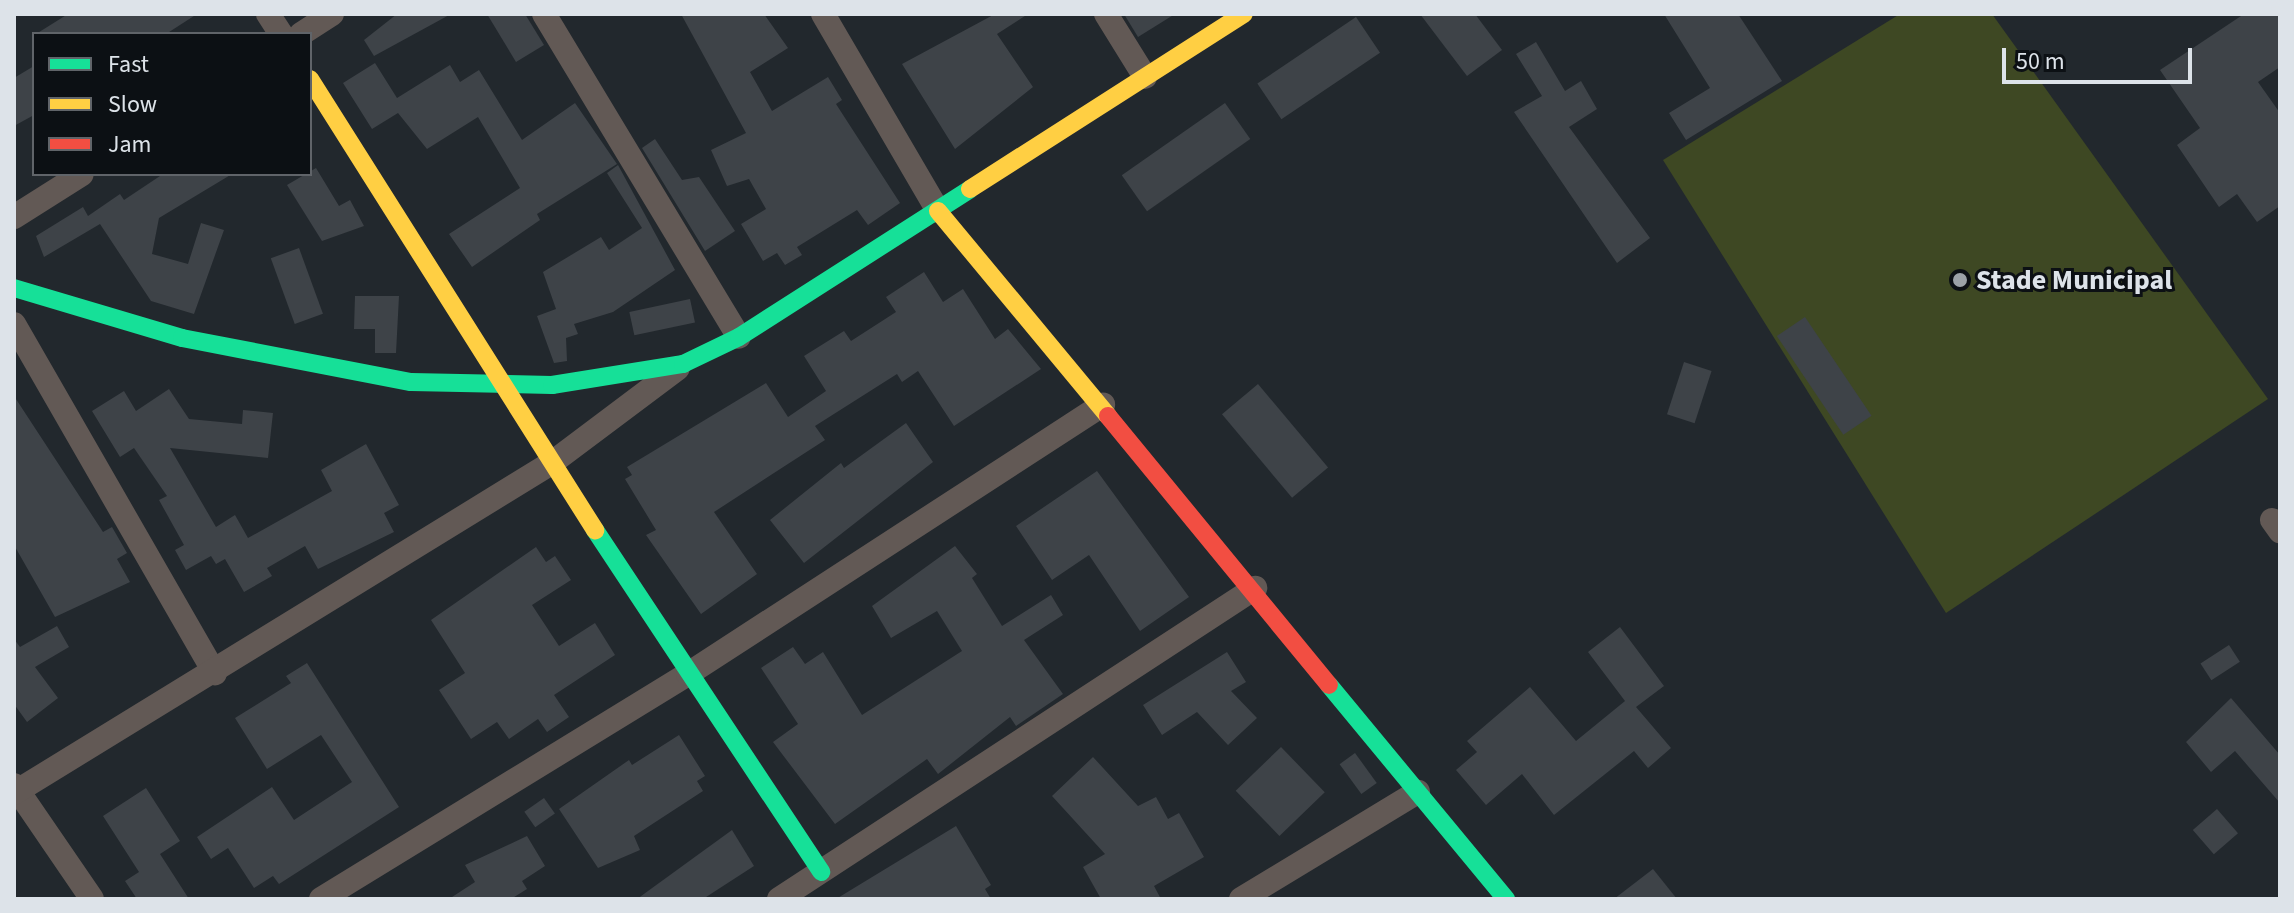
<!DOCTYPE html>
<html>
<head>
<meta charset="utf-8">
<style>
  body { margin:0 }
  #map { position:relative; width:2294px; height:913px; overflow:hidden; background:#22282d; font-family:"Source Sans 3",sans-serif }
  div>[style] { position:absolute }
  [style*='--x'] { left:calc(var(--x)*1px); top:calc(var(--y)*1px); width:calc(var(--w)*1px); rotate:calc(var(--a)*1deg) }
  .green>* { inset:0; background:#3e4823 }
  .building>* { inset:0; background:#3e4348; transform-origin:0 0 }
  .street>* { height:24px; margin:-12px; padding:0 12px; transform-origin:12px; border-radius:12px; background:#625955 }
  .fast>* { height:18px; margin:-9px; padding:0 9px; transform-origin:9px; border-radius:9px; background:#16e098 }
  .slow>* { height:18px; margin:-9px; padding:0 9px; transform-origin:9px; border-radius:9px; background:#ffcf43 }
  .jam>* { height:18px; margin:-9px; padding:0 9px; transform-origin:9px; border-radius:9px; background:#f24e42 }
  .dots>* { width:22px; height:22px; translate:-50% -50%; box-sizing:border-box; border:4px solid #0c1014; border-radius:50% }
  span { translate:-50% -50%; white-space:nowrap; text-align:center; line-height:1.15; -webkit-text-stroke:6px #0c1014; paint-order:stroke }
  .poi-label { font-size:28px; color:#dde3e9; font-weight:700 }
  .left { translate:0 -50%; text-align:left }
  .frame { position:absolute; inset:0; border:16px solid #dde3e9; pointer-events:none }
  .legend { position:absolute; left:32px; top:32px; width:280px; height:144px; box-sizing:border-box; background:#0c1014; border:2px solid #606469; margin:0; padding:10px 14px; list-style:none; font-size:24px; color:#dde3e9 }
  .legend li { display:flex; align-items:center; gap:16px; height:40px }
  .legend b { width:40px; border:2px solid #606469 }
  .scale { position:absolute; left:2002px; top:48px; width:190px; height:36px; box-sizing:border-box; border:4px solid #dde3e9; border-top:0; padding-left:10px; font-size:24px; line-height:28px; white-space:nowrap; color:#dde3e9; -webkit-text-stroke:6px #0c1014; paint-order:stroke }
</style>
</head>
<body>
<div id="map">
  <div class="green">
    <div style="clip-path:polygon(1900px 14px,1992px 14px,2268px 399px,1946px 613px,1663px 160px)"></div>
  </div>
  <div class="building">
    <div style="clip-path:polygon(68px 14px,197px 14px,166px 34px,36px 34px)"></div>
    <div style="clip-path:polygon(397px 14px,451px 14px,374px 56px,364px 40px)"></div>
    <div style="clip-path:polygon(487px 14px,525px 14px,544px 45px,516px 62px)"></div>
    <div style="clip-path:polygon(681px 14px,764px 14px,788px 48px,750px 72px,772px 111px,828px 77px,842px 100px,836px 104px,900px 203px,868px 225px,857px 210px,797px 247px,802px 255px,785px 265px,777px 253px,763px 261px,741px 224px,766px 209px,749px 179px,727px 186px,711px 150px,746px 133px)"></div>
    <div style="clip-path:polygon(995px 14px,1028px 14px,997px 34px,1033px 87px,955px 149px,902px 64px)"></div>
    <div style="clip-path:polygon(1124px 14px,1175px 14px,1138px 37px)"></div>
    <div style="clip-path:polygon(1420px 14px,1475px 14px,1502px 50px,1467px 76px)"></div>
    <div style="clip-path:polygon(1664px 14px,1738px 14px,1782px 81px,1686px 140px,1669px 113px,1710px 88px)"></div>
    <div style="clip-path:polygon(2244px 14px,2280px 14px,2280px 67px,2258px 82px,2280px 113px,2280px 206px,2257px 222px,2237px 194px,2219px 207px,2177px 145px,2200px 128px,2160px 70px)"></div>
    <div style="left:1356px;top:17px;width:43px;height:119px;rotate:56deg"></div>
    <div style="clip-path:polygon(1536px 42px,1565px 91px,1581px 81px,1597px 109px,1569px 127px,1650px 238px,1617px 263px,1514px 112px,1542px 96px,1516px 54px)"></div>
    <div style="clip-path:polygon(375px 63px,397px 98px,450px 65px,460px 82px,479px 70px,522px 140px,575px 103px,617px 164px,537px 214px,540px 220px,472px 267px,449px 234px,520px 188px,478px 117px,427px 149px,398px 113px,372px 129px,343px 83px)"></div>
    <div style="clip-path:polygon(34px 66px,34px 115px,14px 126px,14px 78px)"></div>
    <div style="left:1225px;top:103px;width:44px;height:126px;rotate:55deg"></div>
    <div style="clip-path:polygon(655px 139px,682px 180px,699px 177px,735px 231px,705px 251px,642px 148px)"></div>
    <div style="clip-path:polygon(618px 165px,675px 270px,613px 312px,574px 324px,578px 334px,566px 338px,567px 361px,554px 363px,537px 316px,556px 309px,543px 272px,601px 237px,609px 250px,642px 228px,607px 173px)"></div>
    <div style="clip-path:polygon(316px 168px,339px 206px,350px 200px,364px 226px,322px 241px,287px 185px)"></div>
    <div style="clip-path:polygon(163px 174px,232px 174px,159px 218px,152px 254px,188px 264px,201px 223px,224px 230px,194px 314px,151px 301px,100px 224px,44px 257px,36px 236px,83px 207px,88px 216px,120px 194px,124px 200px)"></div>
    <div style="left:299px;top:248px;width:70px;height:30px;rotate:70deg"></div>
    <div style="clip-path:polygon(924px 272px,943px 302px,963px 289px,995px 339px,1008px 329px,1041px 369px,954px 426px,918px 371px,902px 382px,897px 374px,815px 426px,825px 440px,714px 512px,757px 574px,701px 614px,646px 535px,656px 530px,625px 479px,632px 475px,627px 467px,766px 383px,788px 417px,826px 391px,804px 356px,844px 331px,851px 341px,896px 312px,886px 297px)"></div>
    <div style="clip-path:polygon(355px 296px,399px 296px,396px 353px,375px 353px,375px 329px,354px 329px)"></div>
    <div style="left:690px;top:299px;width:24px;height:62px;rotate:78deg"></div>
    <div style="left:1805px;top:317px;width:119px;height:34px;rotate:56deg"></div>
    <div style="left:1684px;top:362px;width:29px;height:55px;rotate:18deg"></div>
    <div style="left:1258px;top:384px;width:109px;height:47px;rotate:50deg"></div>
    <div style="clip-path:polygon(169px 389px,189px 419px,242px 424px,243px 410px,273px 413px,268px 458px,170px 448px,216px 527px,235px 515px,248px 538px,332px 491px,321px 470px,366px 444px,399px 505px,384px 513px,394px 532px,318px 569px,305px 546px,267px 568px,272px 576px,244px 592px,225px 559px,216px 564px,211px 556px,186px 570px,175px 550px,184px 545px,159px 500px,167px 496px,134px 448px,120px 457px,92px 411px,124px 391px,136px 411px)"></div>
    <div style="clip-path:polygon(14px 396px,103px 532px,112px 527px,127px 553px,117px 559px,130px 582px,55px 617px,14px 545px)"></div>
    <div style="clip-path:polygon(906px 423px,933px 462px,804px 563px,770px 520px,841px 463px,844px 468px)"></div>
    <div style="clip-path:polygon(1097px 471px,1189px 597px,1140px 631px,1089px 555px,1052px 580px,1016px 526px)"></div>
    <div style="clip-path:polygon(955px 546px,977px 574px,972px 578px,1002px 626px,1051px 595px,1063px 615px,1024px 640px,1063px 694px,1016px 726px,1010px 717px,938px 774px,927px 759px,835px 824px,773px 742px,798px 724px,761px 668px,793px 647px,805px 664px,823px 652px,862px 715px,962px 651px,937px 611px,891px 638px,872px 606px)"></div>
    <div style="clip-path:polygon(536px 547px,546px 562px,555px 556px,571px 580px,532px 605px,559px 646px,595px 623px,615px 655px,554px 695px,569px 717px,547px 732px,538px 719px,509px 739px,497px 722px,471px 739px,439px 690px,465px 673px,431px 620px)"></div>
    <div style="clip-path:polygon(57px 626px,69px 647px,35px 667px,58px 698px,27px 722px,14px 704px,14px 639px,20px 647px)"></div>
    <div style="clip-path:polygon(1620px 627px,1664px 686px,1636px 707px,1671px 748px,1648px 768px,1634px 751px,1554px 815px,1522px 774px,1486px 805px,1456px 770px,1477px 752px,1467px 741px,1530px 687px,1576px 741px,1625px 701px,1588px 652px)"></div>
    <div style="left:2229px;top:645px;width:20px;height:34px;rotate:57deg"></div>
    <div style="clip-path:polygon(1227px 652px,1246px 682px,1231px 691px,1257px 718px,1228px 745px,1197px 712px,1162px 735px,1143px 705px)"></div>
    <div style="clip-path:polygon(307px 663px,399px 807px,279px 884px,273px 876px,254px 888px,228px 848px,211px 859px,197px 837px,272px 787px,294px 820px,352px 782px,321px 735px,267px 769px,235px 718px,291px 683px,286px 676px)"></div>
    <div style="clip-path:polygon(2231px 698px,2280px 755px,2280px 803px,2235px 751px,2211px 772px,2186px 742px)"></div>
    <div style="clip-path:polygon(679px 735px,705px 776px,697px 781px,703px 791px,634px 836px,640px 850px,598px 868px,559px 809px,629px 760px,632px 765px)"></div>
    <div style="left:1281px;top:747px;width:63px;height:63px;rotate:46deg"></div>
    <div style="left:1355px;top:753px;width:37px;height:19px;rotate:54deg"></div>
    <div style="clip-path:polygon(1093px 757px,1138px 806px,1156px 797px,1168px 819px,1179px 813px,1204px 857px,1154px 886px,1161px 899px,1101px 899px,1083px 867px,1105px 854px,1052px 796px)"></div>
    <div style="clip-path:polygon(146px 788px,180px 841px,160px 854px,189px 899px,137px 899px,125px 881px,139px 872px,103px 816px)"></div>
    <div style="left:544px;top:798px;width:19px;height:24px;rotate:55deg"></div>
    <div style="left:2217px;top:809px;width:32px;height:32px;rotate:49deg"></div>
    <div style="clip-path:polygon(956px 826px,991px 885px,985px 889px,991px 899px,836px 899px)"></div>
    <div style="clip-path:polygon(732px 830px,754px 866px,703px 899px,637px 899px)"></div>
    <div style="clip-path:polygon(527px 836px,545px 866px,522px 881px,527px 889px,511px 899px,449px 899px,475px 882px,465px 865px)"></div>
    <div style="clip-path:polygon(1653px 869px,1677px 899px,1614px 899px)"></div>
  </div>
  <div class="street">
    <div style="--x:268;--y:14;--w:24;--a:57"></div>
    <div style="--x:544;--y:14;--w:377;--a:58.9"></div>
    <div style="--x:823;--y:14;--w:228;--a:59.7"></div>
    <div style="--x:1106;--y:14;--w:74;--a:58.2"></div>
    <div style="--x:301;--y:34;--w:37;--a:-33"></div>
    <div style="--x:14;--y:217;--w:80;--a:-32.3"></div>
    <div style="--x:14;--y:324;--w:403;--a:60.1"></div>
    <div style="--x:2272;--y:520;--w:14;--a:54"></div>
    <div style="--x:14;--y:785;--w:138;--a:55.6"></div>
    <div style="--x:14;--y:793;--w:633;--a:-31.55"></div>
    <div style="--x:553;--y:462;--w:156;--a:-36.9"></div>
    <div style="--x:321;--y:899;--w:430;--a:-31.5"></div>
    <div style="--x:688;--y:674;--w:495;--a:-33"></div>
    <div style="--x:779;--y:899;--w:569;--a:-33.16"></div>
    <div style="--x:1241;--y:899;--w:207;--a:-31.2"></div>
  </div>
  <div class="fast">
    <div style="--x:14;--y:288;--w:175;--a:16.6"></div>
    <div style="--x:182;--y:338;--w:233;--a:10.9"></div>
    <div style="--x:411;--y:382;--w:141;--a:1.2"></div>
    <div style="--x:552;--y:385;--w:133;--a:-9.1"></div>
    <div style="--x:683;--y:364;--w:62;--a:-25.7"></div>
    <div style="--x:739;--y:337;--w:274;--a:-32.6"></div>
    <div style="--x:595;--y:530;--w:410;--a:56.5"></div>
    <div style="--x:1329;--y:685;--w:278;--a:50.4"></div>
  </div>
  <div class="slow">
    <div style="--x:310;--y:79;--w:534;--a:57.71"></div>
    <div style="--x:970;--y:189;--w:325;--a:-32.6"></div>
    <div style="--x:938;--y:211;--w:266;--a:50.3"></div>
  </div>
  <div class="jam">
    <div style="--x:1108;--y:416;--w:348;--a:50.6"></div>
  </div>
  <div class="dots">
    <div style="left:1960px;top:280px;background:#9ca2a7"></div>
  </div>
  <div class="poi-label">
    <span class="left" style="left:1976px;top:280px">Stade Municipal</span>
  </div>
  <div class="frame"></div>
  <ul class="legend">
  <li><b style="height:10px;background:#16e098"></b>Fast</li>
  <li><b style="height:10px;background:#ffcf43"></b>Slow</li>
  <li><b style="height:10px;background:#f24e42"></b>Jam</li>
  </ul>
  <div class="scale">50 m</div>
</div>
</body>
</html>
